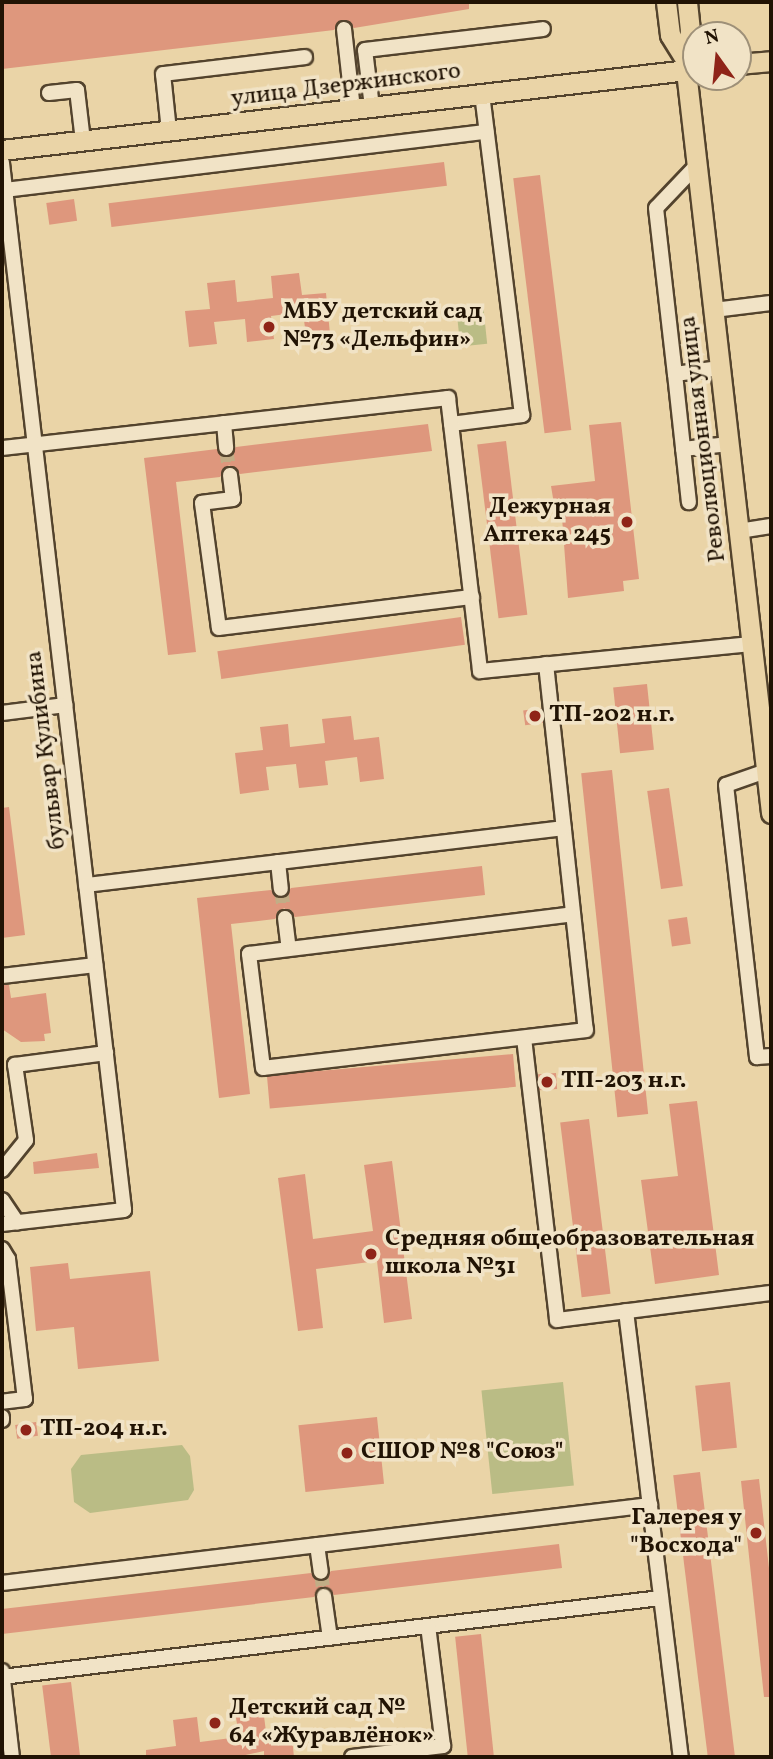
<!DOCTYPE html>
<html>
<head>
<meta charset="utf-8">
<style>
  body { margin:0 }
  #map { position:relative; width:773px; height:1759px; overflow:hidden; background:#ead4a7; font-family:Vollkorn,serif }
  div>[style] { position:absolute }
  [style*='--x'] { left:calc(var(--x)*1px); top:calc(var(--y)*1px); width:calc(var(--w)*1px); rotate:calc(var(--a)*1deg) }
  .green>* { inset:0; background:#babc85; transform-origin:0 0 }
  .building>* { inset:0; background:#de977d; transform-origin:0 0 }
  .minor-tunnel>* { height:14px; margin-top:-7px; transform-origin:0; background:repeating-linear-gradient(90deg,#c2ad86 0 14px,transparent 0 21px) }
  .roads { filter:drop-shadow(2px 0 #53432d) drop-shadow(-2px 0 #53432d) drop-shadow(0 2px #53432d) drop-shadow(0 -2px #53432d) }
  .minor>* { height:14px; margin:-7px; padding:0 7px; transform-origin:7px; border-radius:7px; background:#f1e3c6 }
  .major>* { height:19px; margin:-9.5px; padding:0 9.5px; transform-origin:9.5px; border-radius:9.5px; background:#ead4a7 }
  .dots>* { width:19px; height:19px; translate:-50% -50%; box-sizing:border-box; border:4px solid #f1e3c6; border-radius:50% }
  span { translate:-50% -50%; white-space:nowrap; text-align:center; line-height:1.15; -webkit-text-stroke:7px #f1e3c6; paint-order:stroke }
  .street-label { font-size:24px; color:#211304 }
  .poi-label { font-size:24px; color:#211304; font-weight:700 }
  .left { translate:0 -50%; text-align:left }
  .right { translate:-100% -50%; text-align:right }
  .frame { position:absolute; inset:0; border:4px solid #211304; pointer-events:none }
  .north { position:absolute; left:682px; top:21px; width:70px; height:70px; box-sizing:border-box; background:#f1e3c6; border:2px solid #9e9078; border-radius:50%; rotate:345deg; font-size:19px; font-weight:700; line-height:28px; text-align:center; color:#211304 }
  .north::after { content:''; display:block; margin:auto; width:24px; height:32px; background:#8f2418; clip-path:polygon(50% 0,100% 100%,50% 72%,0 100%) }
</style>
</head>
<body>
<div id="map">
  <div class="green">
    <div style="left:483px;top:304px;width:40px;height:27px;rotate:84deg"></div>
    <div style="left:563px;top:1382px;width:104px;height:82px;rotate:84deg"></div>
    <div style="clip-path:polygon(182px 1445px,190px 1456px,194px 1490px,188px 1500px,90px 1513px,74px 1502px,71px 1469px,81px 1455px)"></div>
  </div>
  <div class="building">
    <div style="clip-path:polygon(2px 2px,469px 2px,469px 9px,354px 28px,342px 20px,334px 30px,2px 69px)"></div>
    <div style="left:444px;top:162px;width:24px;height:338px;rotate:83deg"></div>
    <div style="left:540px;top:175px;width:257px;height:27px;rotate:83deg"></div>
    <div style="left:74px;top:199px;width:22px;height:28px;rotate:82deg"></div>
    <div style="clip-path:polygon(299px 273px,302px 295px,326px 293px,330px 334px,306px 336px,303px 312px,271px 316px,274px 339px,247px 342px,245px 319px,214px 322px,217px 344px,189px 347px,185px 311px,210px 309px,207px 283px,235px 280px,237px 302px,273px 298px,271px 276px)"></div>
    <div style="clip-path:polygon(621px 422px,639px 579px,623px 581px,624px 591px,568px 598px,561px 504px,554px 504px,551px 486px,595px 481px,589px 425px)"></div>
    <div style="clip-path:polygon(428px 424px,432px 451px,240px 474px,229px 465px,220px 477px,176px 482px,196px 652px,168px 655px,144px 458px,217px 449px,227px 457px,236px 447px)"></div>
    <div style="left:506px;top:441px;width:175px;height:29px;rotate:83deg"></div>
    <div style="left:461px;top:617px;width:28px;height:246px;rotate:82deg"></div>
    <div style="left:647px;top:684px;width:66px;height:34px;rotate:84deg"></div>
    <div style="left:541px;top:708px;width:15px;height:18px;rotate:82deg"></div>
    <div style="clip-path:polygon(351px 716px,354px 740px,379px 737px,384px 779px,360px 782px,357px 757px,325px 761px,328px 785px,299px 788px,296px 764px,266px 767px,269px 790px,240px 794px,235px 753px,263px 750px,260px 727px,288px 724px,290px 747px,325px 743px,322px 719px)"></div>
    <div style="left:612px;top:770px;width:346px;height:31px;rotate:84deg"></div>
    <div style="left:669px;top:788px;width:99px;height:22px;rotate:82deg"></div>
    <div style="clip-path:polygon(9px 807px,25px 935px,2px 938px,2px 808px)"></div>
    <div style="clip-path:polygon(482px 866px,485px 895px,295px 917px,284px 908px,275px 919px,231px 924px,250px 1094px,219px 1098px,197px 898px,271px 890px,281px 899px,291px 888px)"></div>
    <div style="left:687px;top:917px;width:27px;height:19px;rotate:82deg"></div>
    <div style="clip-path:polygon(2px 985px,9px 985px,11px 998px,46px 993px,51px 1033px,44px 1034px,45px 1041px,21px 1042px,2px 1029px)"></div>
    <div style="left:513px;top:1054px;width:33px;height:247px;rotate:85deg"></div>
    <div style="left:556px;top:1073px;width:16px;height:18px;rotate:86deg"></div>
    <div style="clip-path:polygon(697px 1101px,719px 1275px,655px 1284px,641px 1180px,678px 1176px,669px 1104px)"></div>
    <div style="left:589px;top:1119px;width:176px;height:29px;rotate:83deg"></div>
    <div style="clip-path:polygon(97px 1153px,99px 1168px,34px 1174px,33px 1162px)"></div>
    <div style="clip-path:polygon(392px 1161px,412px 1319px,384px 1323px,377px 1261px,316px 1269px,323px 1328px,298px 1331px,278px 1178px,305px 1174px,313px 1239px,373px 1231px,364px 1165px)"></div>
    <div style="clip-path:polygon(68px 1263px,70px 1279px,150px 1271px,159px 1361px,78px 1369px,74px 1327px,36px 1331px,30px 1267px)"></div>
    <div style="left:730px;top:1382px;width:66px;height:35px;rotate:84deg"></div>
    <div style="left:377px;top:1417px;width:67px;height:79px;rotate:84deg"></div>
    <div style="left:36px;top:1422px;width:14px;height:21px;rotate:82deg"></div>
    <div style="left:700px;top:1472px;width:287px;height:27px;rotate:83deg"></div>
    <div style="clip-path:polygon(759px 1479px,771px 1586px,771px 1697px,764px 1697px,741px 1481px)"></div>
    <div style="clip-path:polygon(559px 1544px,562px 1568px,334px 1595px,323px 1586px,314px 1597px,2px 1634px,2px 1609px,311px 1573px,322px 1582px,331px 1571px)"></div>
    <div style="left:481px;top:1634px;width:124px;height:26px;rotate:84deg"></div>
    <div style="left:71px;top:1682px;width:76px;height:29px;rotate:83deg"></div>
    <div style="clip-path:polygon(263px 1708px,266px 1732px,291px 1729px,294px 1757px,264px 1757px,264px 1751px,236px 1757px,146px 1757px,146px 1750px,176px 1746px,173px 1720px,197px 1717px,200px 1742px,239px 1737px,235px 1711px)"></div>
  </div>
  <div class="minor-tunnel">
    <div style="--x:226;--y:448;--w:27;--a:82"></div>
    <div style="--x:281;--y:889;--w:29;--a:82"></div>
    <div style="--x:321;--y:1572;--w:24;--a:83"></div>
  </div>
  <div class="roads">
    <div class="minor">
      <div style="--x:344;--y:29;--w:81;--a:83.6"></div>
      <div style="--x:49;--y:93;--w:28;--a:-6"></div>
      <div style="--x:77;--y:90;--w:51;--a:83.3"></div>
      <div style="--x:372;--y:107;--w:57;--a:-97"></div>
      <div style="--x:365;--y:50;--w:179;--a:-6.7"></div>
      <div style="--x:169;--y:131;--w:57;--a:-96"></div>
      <div style="--x:163;--y:74;--w:143;--a:-6.8"></div>
      <div style="--x:2;--y:163;--w:1054;--a:83.35"></div>
      <div style="--x:124;--y:1210;--w:123;--a:173.5"></div>
      <div style="--x:697;--y:165;--w:59;--a:133.6"></div>
      <div style="--x:656;--y:208;--w:167;--a:83.5"></div>
      <div style="--x:675;--y:374;--w:45;--a:-7.6"></div>
      <div style="--x:5;--y:190;--w:485;--a:-6.9"></div>
      <div style="--x:714;--y:310;--w:57;--a:-7"></div>
      <div style="--x:675;--y:374;--w:129;--a:83.8"></div>
      <div style="--x:224;--y:423;--w:25;--a:85"></div>
      <div style="--x:451;--y:424;--w:72;--a:-7.2"></div>
      <div style="--x:522;--y:415;--w:323;--a:-97.1"></div>
      <div style="--x:2;--y:448;--w:449;--a:-6.4"></div>
      <div style="--x:448;--y:398;--w:275;--a:83.3"></div>
      <div style="--x:480;--y:671;--w:273;--a:-5.7"></div>
      <div style="--x:683;--y:449;--w:46;--a:-6.2"></div>
      <div style="--x:230;--y:475;--w:24;--a:83"></div>
      <div style="--x:233;--y:499;--w:31;--a:173"></div>
      <div style="--x:202;--y:503;--w:126;--a:82.3"></div>
      <div style="--x:219;--y:628;--w:255;--a:-7"></div>
      <div style="--x:739;--y:531;--w:32;--a:-9"></div>
      <div style="--x:546;--y:664;--w:368;--a:83.8"></div>
      <div style="--x:586;--y:1030;--w:325;--a:173.3"></div>
      <div style="--x:263;--y:1068;--w:115;--a:-97"></div>
      <div style="--x:249;--y:954;--w:326;--a:-7"></div>
      <div style="--x:2;--y:713;--w:64;--a:-7.2"></div>
      <div style="--x:766;--y:771;--w:42;--a:160.7"></div>
      <div style="--x:726;--y:785;--w:274;--a:83.5"></div>
      <div style="--x:757;--y:1057;--w:14;--a:-4"></div>
      <div style="--x:278;--y:862;--w:27;--a:84"></div>
      <div style="--x:86;--y:885;--w:481;--a:-6.8"></div>
      <div style="--x:285;--y:918;--w:31;--a:83"></div>
      <div style="--x:2;--y:976;--w:94;--a:-6.7"></div>
      <div style="--x:524;--y:1038;--w:284;--a:83.3"></div>
      <div style="--x:557;--y:1320;--w:216;--a:-7.2"></div>
      <div style="--x:2;--y:1170;--w:38;--a:-51"></div>
      <div style="--x:26;--y:1140;--w:76;--a:-98.3"></div>
      <div style="--x:15;--y:1065;--w:92;--a:-7.5"></div>
      <div style="--x:2;--y:1200;--w:27;--a:56"></div>
      <div style="--x:2;--y:1249;--w:12;--a:59"></div>
      <div style="--x:8;--y:1259;--w:141;--a:83.1"></div>
      <div style="--x:25;--y:1399;--w:23;--a:173"></div>
      <div style="--x:626;--y:1311;--w:449;--a:83"></div>
      <div style="--x:2;--y:1417;--w:3;--a:90"></div>
      <div style="--x:317;--y:1545;--w:27;--a:82"></div>
      <div style="--x:2;--y:1583;--w:653;--a:-6.86"></div>
      <div style="--x:324;--y:1596;--w:42;--a:81.9"></div>
      <div style="--x:2;--y:1671;--w:87;--a:83.4"></div>
      <div style="--x:2;--y:1677;--w:664;--a:-6.84"></div>
      <div style="--x:352;--y:1757;--w:92;--a:-6.9"></div>
      <div style="--x:443;--y:1746;--w:121;--a:-97.1"></div>
    </div>
    <div class="major">
      <div style="--x:666;--y:2;--w:33;--a:83"></div>
      <div style="--x:670;--y:35;--w:28;--a:58"></div>
      <div style="--x:687;--y:2;--w:28;--a:84"></div>
      <div style="--x:690;--y:30;--w:41;--a:95.6"></div>
      <div style="--x:686;--y:71;--w:747;--a:83.46"></div>
      <div style="--x:738;--y:64;--w:33;--a:-5"></div>
      <div style="--x:2;--y:150;--w:699;--a:-6.66"></div>
    </div>
  </div>
  <div class="dots">
    <div style="left:269px;top:327px;background:#8f2418"></div>
    <div style="left:627px;top:522px;background:#8f2418"></div>
    <div style="left:535px;top:716px;background:#8f2418"></div>
    <div style="left:547px;top:1082px;background:#8f2418"></div>
    <div style="left:371px;top:1254px;background:#8f2418"></div>
    <div style="left:26px;top:1430px;background:#8f2418"></div>
    <div style="left:347px;top:1453px;background:#8f2418"></div>
    <div style="left:756px;top:1533px;background:#8f2418"></div>
    <div style="left:215px;top:1723px;background:#8f2418"></div>
  </div>
  <div class="street-label">
    <span style="left:346px;top:86px;rotate:-7deg">улица Дзержинского</span>
    <span style="left:704px;top:439px;rotate:-97deg">Революционная улица</span>
    <span style="left:47px;top:750px;rotate:-97deg">бульвар Кулибина</span>
  </div>
  <div class="poi-label">
    <span class="left" style="left:283px;top:327px">МБУ детский сад<br>№73 «Дельфин»</span>
    <span class="right" style="left:611px;top:522px">Дежурная<br>Аптека 245</span>
    <span class="left" style="left:549px;top:716px">ТП-202 н.г.</span>
    <span class="left" style="left:561px;top:1082px">ТП-203 н.г.</span>
    <span class="left" style="left:385px;top:1254px">Средняя общеобразовательная<br>школа №31</span>
    <span class="left" style="left:40px;top:1430px">ТП-204 н.г.</span>
    <span class="left" style="left:361px;top:1453px">СШОР №8 "Союз"</span>
    <span class="right" style="left:742px;top:1533px">Галерея у<br>"Восхода"</span>
    <span class="left" style="left:229px;top:1723px">Детский сад №<br>64 «Журавлёнок»</span>
  </div>
  <div class="frame"></div>
  <div class="north">N</div>
</div>
</body>
</html>
